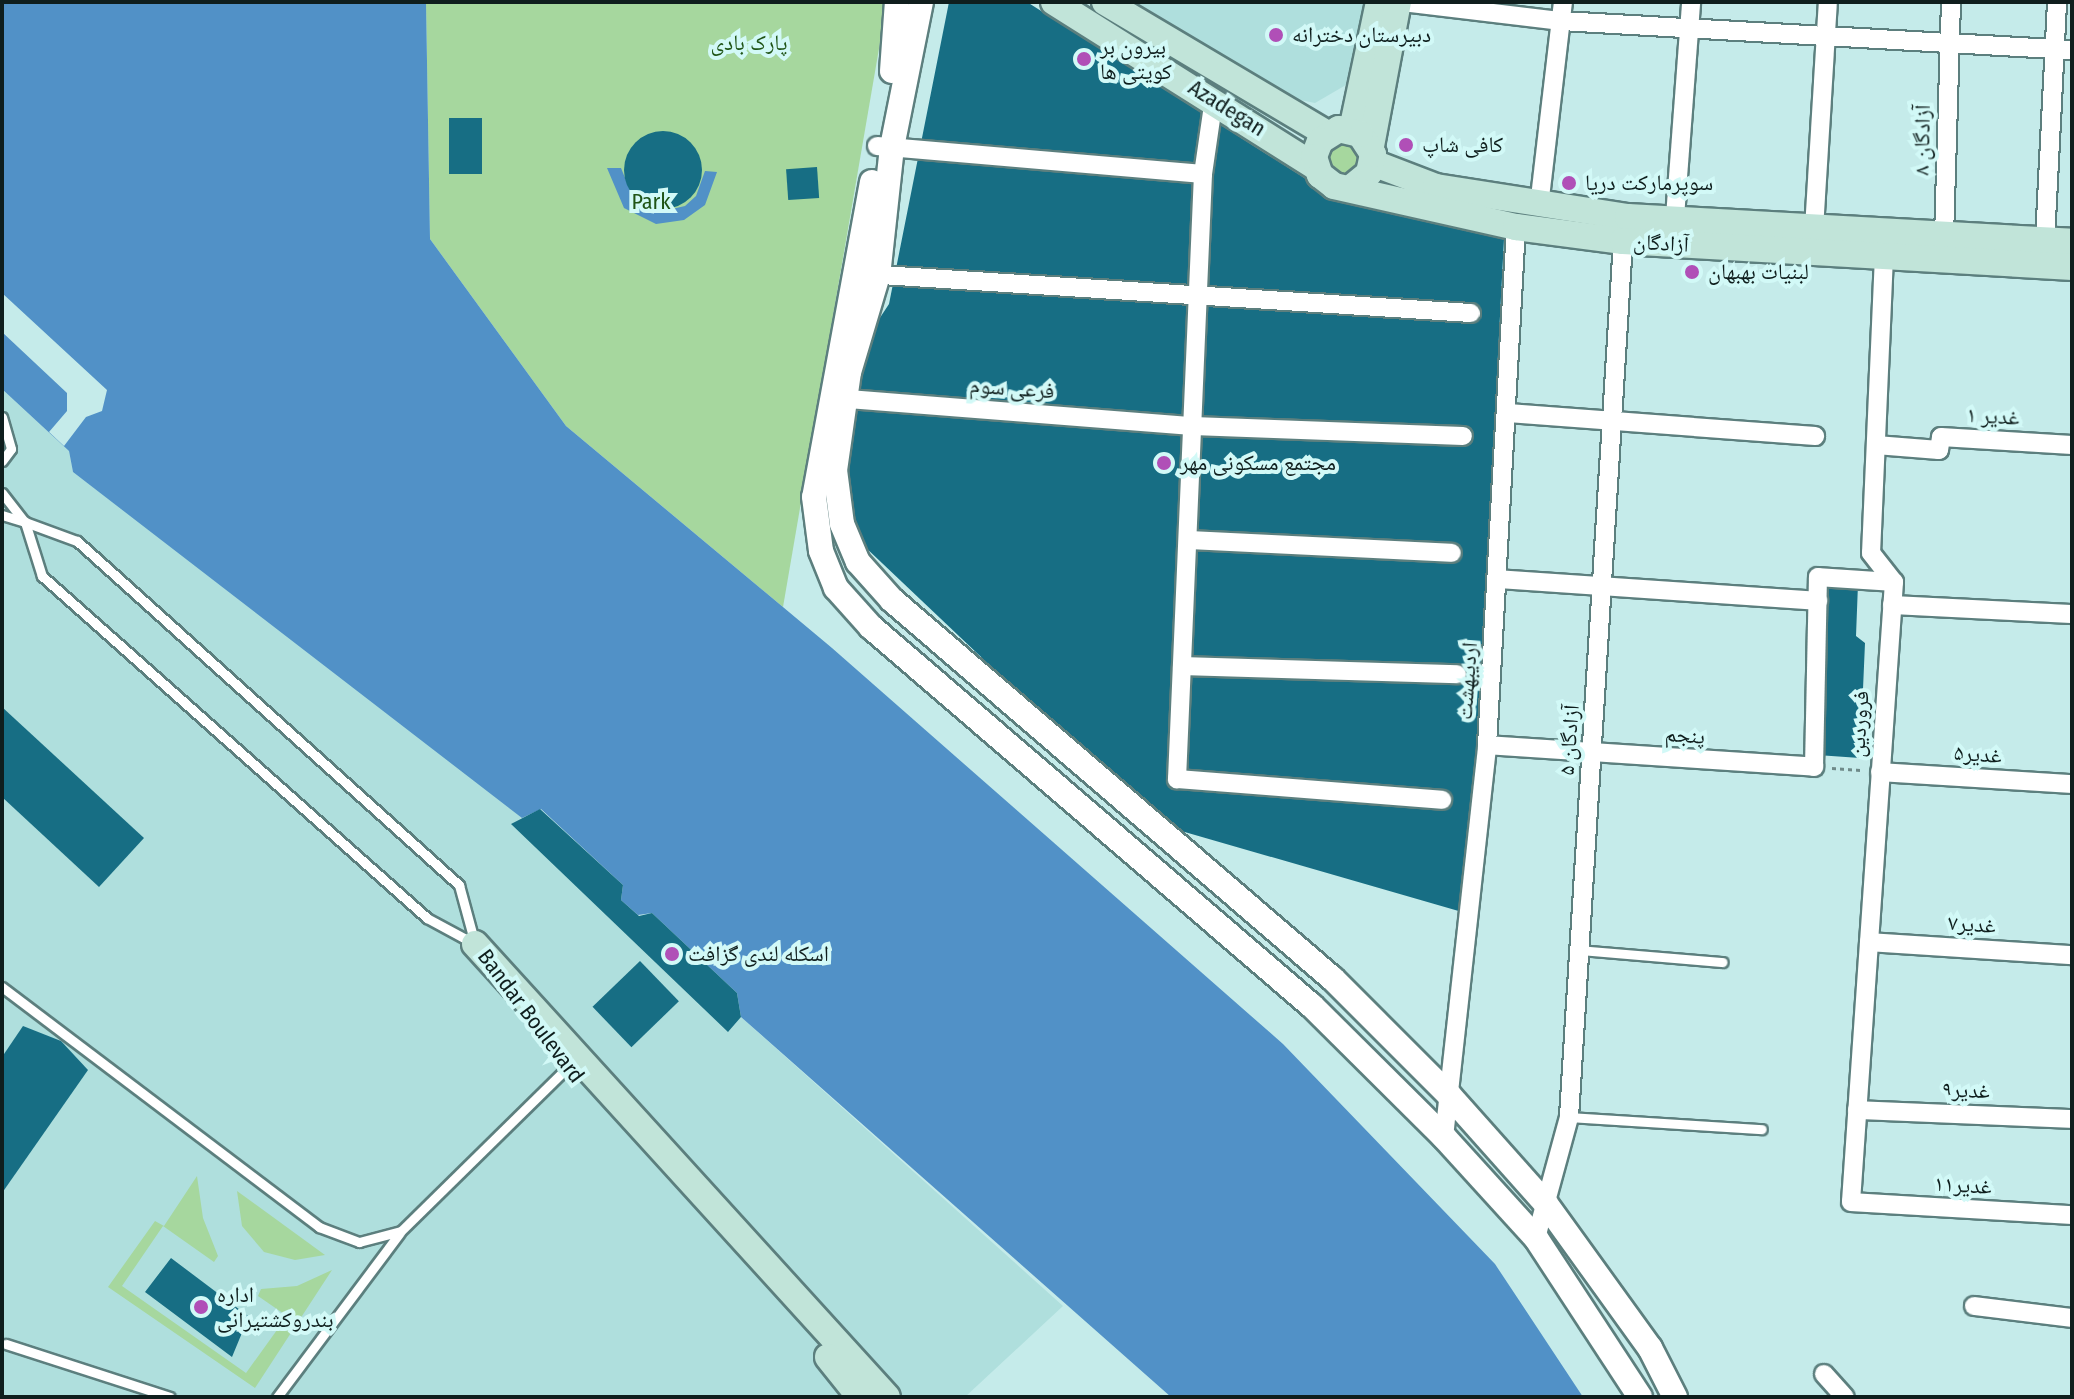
<!DOCTYPE html>
<html>
<head>
<meta charset="utf-8">
<style>
  body { margin:0 }
  #map { position:relative; width:2074px; height:1399px; overflow:hidden; background:#c5ebea; font-family:"Fira Sans Condensed","Noto Naskh Arabic",sans-serif }
  div>[style] { position:absolute }
  [style*='--x'] { left:calc(var(--x)*1px); top:calc(var(--y)*1px); width:calc(var(--w)*1px); rotate:calc(var(--a)*1deg) }
  .built>* { inset:0; background:#afdfdd }
  .green>* { inset:0; background:#a6d79e }
  .water>* { inset:0; background:#5191c7 }
  .round { border-radius:50% }
  .pier>* { inset:0; background:#c5ebea }
  .building>* { inset:0; background:#176e84; transform-origin:0 0 }
  .path>* { height:3px; margin-top:-1.5px; transform-origin:0; background:repeating-linear-gradient(90deg,#6f8a89 0 4px,transparent 0 8px) }
  .roads { filter:drop-shadow(2px 0 #5c7f7e) drop-shadow(-2px 0 #5c7f7e) drop-shadow(0 2px #5c7f7e) drop-shadow(0 -2px #5c7f7e) }
  .service>* { height:9px; margin:-4.5px; padding:0 4.5px; transform-origin:4.5px; border-radius:4.5px; background:#fff }
  .minor>* { height:18px; margin:-9px; padding:0 9px; transform-origin:9px; border-radius:9px; background:#fff }
  .tertiary>* { height:24px; margin:-12px; padding:0 12px; transform-origin:12px; border-radius:12px; background:#fff }
  .secondary>* { height:26px; margin:-13px; padding:0 13px; transform-origin:13px; border-radius:13px; background:#c1e4d9 }
  .dots>* { width:22px; height:22px; translate:-50% -50%; box-sizing:border-box; border:4px solid #d2f9f7; border-radius:50% }
  span { translate:-50% -50%; white-space:nowrap; text-align:center; line-height:1.15; -webkit-text-stroke:8px #d2f9f7; paint-order:stroke }
  .poi-label { font-size:22px; color:#0f1e1d }
  .left { translate:0 -50%; text-align:left }
  .park-label { font-size:22px; color:#1f5416 }
  .street-label { font-size:22px; color:#0f1e1d }
  .frame { position:absolute; inset:0; border:4px solid #0f1e1d; pointer-events:none }
</style>
</head>
<body>
<div id="map">
  <div class="built">
    <div style="clip-path:polygon(1135px 2px,1368px 2px,1351px 82px,1315px 103px,1295px 99px)"></div>
    <div style="clip-path:polygon(2px 389px,69px 451px,73px 472px,479px 779px,522px 818px,512px 824px,729px 1031px,741px 1017px,1063px 1306px,965px 1397px,2px 1397px)"></div>
  </div>
  <div class="green">
    <div style="clip-path:polygon(426px 2px,887px 2px,783px 607px,566px 426px,430px 239px)"></div>
    <div style="clip-path:polygon(1343px 133px,1368px 164px,1335px 181px,1320px 149px)"></div>
    <div style="clip-path:polygon(197px 1176px,203px 1218px,218px 1256px,214px 1262px,163px 1226px,122px 1286px,246px 1373px,287px 1316px,258px 1296px,261px 1289px,297px 1286px,332px 1270px,255px 1388px,108px 1287px,155px 1221px,164px 1226px)"></div>
    <div style="clip-path:polygon(237px 1191px,325px 1255px,295px 1260px,264px 1252px,242px 1226px)"></div>
  </div>
  <div class="water">
    <div style="clip-path:polygon(2px 2px,426px 2px,430px 239px,566px 426px,832px 648px,1283px 1044px,1495px 1264px,1583px 1397px,1171px 1397px,741px 1017px,737px 993px,652px 913px,638px 915px,621px 900px,623px 885px,541px 809px,522px 818px,73px 472px,69px 451px,2px 389px)"></div>
    <div class="round" style="left:643px;top:148px;width:40px;height:40px"></div>
    <div style="clip-path:polygon(607px 168px,621px 168px,634px 200px,659px 212px,685px 206px,696px 196px,705px 171px,717px 172px,705px 205px,684px 220px,656px 224px,624px 208px)"></div>
  </div>
  <div class="pier">
    <div style="clip-path:polygon(2px 293px,107px 390px,102px 411px,86px 417px,64px 446px,49px 432px,67px 411px,67px 393px,2px 332px)"></div>
  </div>
  <div class="building">
    <div style="clip-path:polygon(949px 2px,1027px 2px,1325px 191px,1504px 239px,1469px 914px,1157px 824px,844px 527px,827px 398px,889px 304px)"></div>
    <div style="left:449px;top:118px;width:33px;height:56px"></div>
    <div class="round" style="left:624px;top:131px;width:78px;height:78px"></div>
    <div style="left:817px;top:167px;width:31px;height:31px;rotate:86deg"></div>
    <div style="clip-path:polygon(1822px 581px,1858px 584px,1856px 636px,1865px 643px,1860px 758px,1817px 755px)"></div>
    <div style="clip-path:polygon(2px 707px,144px 838px,99px 887px,2px 797px)"></div>
    <div style="clip-path:polygon(540px 809px,623px 885px,621px 900px,639px 916px,652px 913px,737px 993px,741px 1017px,728px 1032px,511px 824px)"></div>
    <div style="left:640px;top:961px;width:56px;height:66px;rotate:46deg"></div>
    <div style="clip-path:polygon(23px 1026px,61px 1041px,88px 1070px,2px 1193px,2px 1057px)"></div>
    <div style="clip-path:polygon(171px 1258px,256px 1322px,244px 1328px,232px 1357px,145px 1292px)"></div>
  </div>
  <div class="path">
    <div style="--x:1832;--y:768;--w:32;--a:4"></div>
  </div>
  <div class="roads">
    <div class="service">
      <div style="--x:2;--y:417;--w:33;--a:74"></div>
      <div style="--x:11;--y:449;--w:15;--a:127"></div>
      <div style="--x:2;--y:493;--w:37;--a:52"></div>
      <div style="--x:2;--y:515;--w:24;--a:17"></div>
      <div style="--x:25;--y:522;--w:55;--a:20.1"></div>
      <div style="--x:77;--y:541;--w:514;--a:42"></div>
      <div style="--x:459;--y:885;--w:61;--a:74.8"></div>
      <div style="--x:475;--y:944;--w:55;--a:-151.6"></div>
      <div style="--x:427;--y:918;--w:515;--a:-138.38"></div>
      <div style="--x:42;--y:576;--w:57;--a:-107.5"></div>
      <div style="--x:1579;--y:950;--w:144;--a:4.8"></div>
      <div style="--x:2;--y:987;--w:398;--a:37.1"></div>
      <div style="--x:319;--y:1227;--w:43;--a:20.6"></div>
      <div style="--x:359;--y:1242;--w:43;--a:-14.7"></div>
      <div style="--x:401;--y:1231;--w:234;--a:-44.5"></div>
      <div style="--x:1569;--y:1117;--w:193;--a:3.6"></div>
      <div style="--x:6;--y:1344;--w:172;--a:17.9"></div>
      <div style="--x:277;--y:1397;--w:204;--a:-53.2"></div>
    </div>
    <div class="minor">
      <div style="--x:1401;--y:2;--w:161;--a:6.8"></div>
      <div style="--x:1561;--y:21;--w:512;--a:3.25"></div>
      <div style="--x:877;--y:146;--w:327;--a:4.9"></div>
      <div style="--x:1203;--y:174;--w:606;--a:92.46"></div>
      <div style="--x:1177;--y:779;--w:266;--a:4.5"></div>
      <div style="--x:1203;--y:174;--w:76;--a:-81.7"></div>
      <div style="--x:1539;--y:206;--w:205;--a:-83.3"></div>
      <div style="--x:1675;--y:217;--w:216;--a:-85.7"></div>
      <div style="--x:1814;--y:229;--w:227;--a:-86.5"></div>
      <div style="--x:1944;--y:237;--w:235;--a:-88.3"></div>
      <div style="--x:2045;--y:240;--w:238;--a:-87.1"></div>
      <div style="--x:1884;--y:256;--w:297;--a:92.5"></div>
      <div style="--x:1871;--y:553;--w:37;--a:52"></div>
      <div style="--x:1894;--y:582;--w:621;--a:93.97"></div>
      <div style="--x:1851;--y:1202;--w:221;--a:3.4"></div>
      <div style="--x:866;--y:274;--w:606;--a:3.69"></div>
      <div style="--x:835;--y:398;--w:359;--a:4.5"></div>
      <div style="--x:1193;--y:426;--w:270;--a:2.1"></div>
      <div style="--x:1508;--y:413;--w:308;--a:4.3"></div>
      <div style="--x:1876;--y:445;--w:63;--a:4.5"></div>
      <div style="--x:1939;--y:450;--w:13;--a:-81"></div>
      <div style="--x:1941;--y:437;--w:131;--a:3.5"></div>
      <div style="--x:1188;--y:540;--w:264;--a:2.8"></div>
      <div style="--x:1497;--y:579;--w:322;--a:3.9"></div>
      <div style="--x:1892;--y:605;--w:180;--a:2.9"></div>
      <div style="--x:1182;--y:666;--w:275;--a:1.7"></div>
      <div style="--x:1487;--y:745;--w:328;--a:3.8"></div>
      <div style="--x:1814;--y:767;--w:190;--a:-88.8"></div>
      <div style="--x:1818;--y:577;--w:76;--a:3.8"></div>
      <div style="--x:1880;--y:772;--w:192;--a:3.6"></div>
      <div style="--x:1869;--y:942;--w:203;--a:3.7"></div>
      <div style="--x:1857;--y:1110;--w:215;--a:2.4"></div>
      <div style="--x:1444;--y:1137;--w:394;--a:-83.7"></div>
      <div style="--x:1487;--y:745;--w:519;--a:-86.8"></div>
      <div style="--x:1536;--y:1238;--w:125;--a:-74.7"></div>
      <div style="--x:1569;--y:1117;--w:878;--a:-86.47"></div>
      <div style="--x:1974;--y:1306;--w:99;--a:7"></div>
      <div style="--x:1824;--y:1374;--w:31;--a:48"></div>
    </div>
    <div class="tertiary">
      <div style="--x:921;--y:2;--w:148;--a:101.3"></div>
      <div style="--x:892;--y:147;--w:129;--a:96.2"></div>
      <div style="--x:878;--y:275;--w:101;--a:106.6"></div>
      <div style="--x:849;--y:372;--w:99;--a:98.1"></div>
      <div style="--x:835;--y:470;--w:54;--a:82.6"></div>
      <div style="--x:842;--y:524;--w:41;--a:67.2"></div>
      <div style="--x:858;--y:562;--w:51;--a:48.2"></div>
      <div style="--x:892;--y:600;--w:581;--a:40.68"></div>
      <div style="--x:1333;--y:979;--w:164;--a:45"></div>
      <div style="--x:1449;--y:1095;--w:146;--a:48.3"></div>
      <div style="--x:1546;--y:1204;--w:178;--a:54.2"></div>
      <div style="--x:1650;--y:1348;--w:55;--a:63"></div>
      <div style="--x:892;--y:71;--w:69;--a:-85.9"></div>
      <div style="--x:872;--y:182;--w:320;--a:100.4"></div>
      <div style="--x:814;--y:497;--w:54;--a:82.6"></div>
      <div style="--x:821;--y:551;--w:40;--a:68"></div>
      <div style="--x:836;--y:588;--w:52;--a:48.1"></div>
      <div style="--x:871;--y:627;--w:581;--a:40.68"></div>
      <div style="--x:1312;--y:1006;--w:186;--a:44.8"></div>
      <div style="--x:1444;--y:1137;--w:137;--a:47.7"></div>
      <div style="--x:1536;--y:1238;--w:190;--a:56.8"></div>
    </div>
    <div class="secondary">
      <div style="--x:1054;--y:2;--w:310;--a:32.2"></div>
      <div style="--x:1105;--y:2;--w:258;--a:30.7"></div>
      <div style="--x:1352;--y:130;--w:131;--a:-78.1"></div>
      <div style="--x:1371;--y:146;--w:147;--a:-79.4"></div>
      <div style="--x:1373;--y:163;--w:67;--a:20.9"></div>
      <div style="--x:1436;--y:187;--w:194;--a:8.9"></div>
      <div style="--x:1628;--y:217;--w:445;--a:3.2"></div>
      <div style="--x:1352;--y:187;--w:22;--a:-39"></div>
      <div style="--x:1369;--y:173;--w:19;--a:-78"></div>
      <div style="--x:1373;--y:154;--w:24;--a:-123"></div>
      <div style="--x:1360;--y:134;--w:22;--a:-167"></div>
      <div style="--x:1339;--y:129;--w:22;--a:148"></div>
      <div style="--x:1320;--y:141;--w:17;--a:111"></div>
      <div style="--x:1314;--y:157;--w:19;--a:72"></div>
      <div style="--x:1320;--y:175;--w:18;--a:38"></div>
      <div style="--x:1334;--y:186;--w:187;--a:12.7"></div>
      <div style="--x:1516;--y:227;--w:108;--a:7.5"></div>
      <div style="--x:1623;--y:241;--w:450;--a:3.3"></div>
      <div style="--x:475;--y:944;--w:612;--a:47.71"></div>
      <div style="--x:828;--y:1357;--w:51;--a:51.3"></div>
    </div>
  </div>
  <div class="dots">
    <div style="left:1276px;top:35px;background:#b04fb7"></div>
    <div style="left:1084px;top:59px;background:#b04fb7"></div>
    <div style="left:1406px;top:145px;background:#b04fb7"></div>
    <div style="left:1569px;top:183px;background:#b04fb7"></div>
    <div style="left:1692px;top:272px;background:#b04fb7"></div>
    <div style="left:1164px;top:463px;background:#b04fb7"></div>
    <div style="left:672px;top:954px;background:#b04fb7"></div>
    <div style="left:201px;top:1307px;background:#b04fb7"></div>
  </div>
  <div class="poi-label">
    <span class="left" style="left:1292px;top:35px">دبیرستان دخترانه</span>
    <span class="left" style="left:1100px;top:59px">بیرون بر<br>کویتی ها</span>
    <span class="left" style="left:1422px;top:145px">کافی شاپ</span>
    <span class="left" style="left:1585px;top:183px">سوپرمارکت دریا</span>
    <span class="left" style="left:1708px;top:272px">لبنیات بهبهان</span>
    <span class="left" style="left:1180px;top:463px">مجتمع مسکونی مهر</span>
    <span class="left" style="left:688px;top:954px">اسکله لندی گزافت</span>
    <span class="left" style="left:217px;top:1307px">اداره<br>بندروکشتیرانی</span>
  </div>
  <div class="park-label">
    <span style="left:749px;top:43px">پارک بادی</span>
    <span style="left:651px;top:202px">Park</span>
  </div>
  <div class="street-label">
    <span style="left:1227px;top:108px;rotate:32deg">Azadegan</span>
    <span style="left:1922px;top:140px;rotate:-89deg">آزادگان ۸</span>
    <span style="left:1661px;top:243px;rotate:3deg">آزادگان</span>
    <span style="left:1012px;top:388px;rotate:4deg">فرعی سوم</span>
    <span style="left:1993px;top:416px;rotate:3deg">غدیر ۱</span>
    <span style="left:1467px;top:681px;rotate:-86deg">اردیبهشت</span>
    <span style="left:1859px;top:724px;rotate:-86deg">فروردین</span>
    <span style="left:1685px;top:735px;rotate:4deg">پنجم</span>
    <span style="left:1569px;top:740px;rotate:-86deg">آزادگان ۵</span>
    <span style="left:1978px;top:754px;rotate:4deg">غدیر۵</span>
    <span style="left:1972px;top:924px;rotate:4deg">غدیر۷</span>
    <span style="left:531px;top:1016px;rotate:53deg">Bandar Boulevard</span>
    <span style="left:1966px;top:1090px;rotate:2deg">غدیر۹</span>
    <span style="left:1963px;top:1185px;rotate:3deg">غدیر۱۱</span>
  </div>
  <div class="frame"></div>
</div>
</body>
</html>
